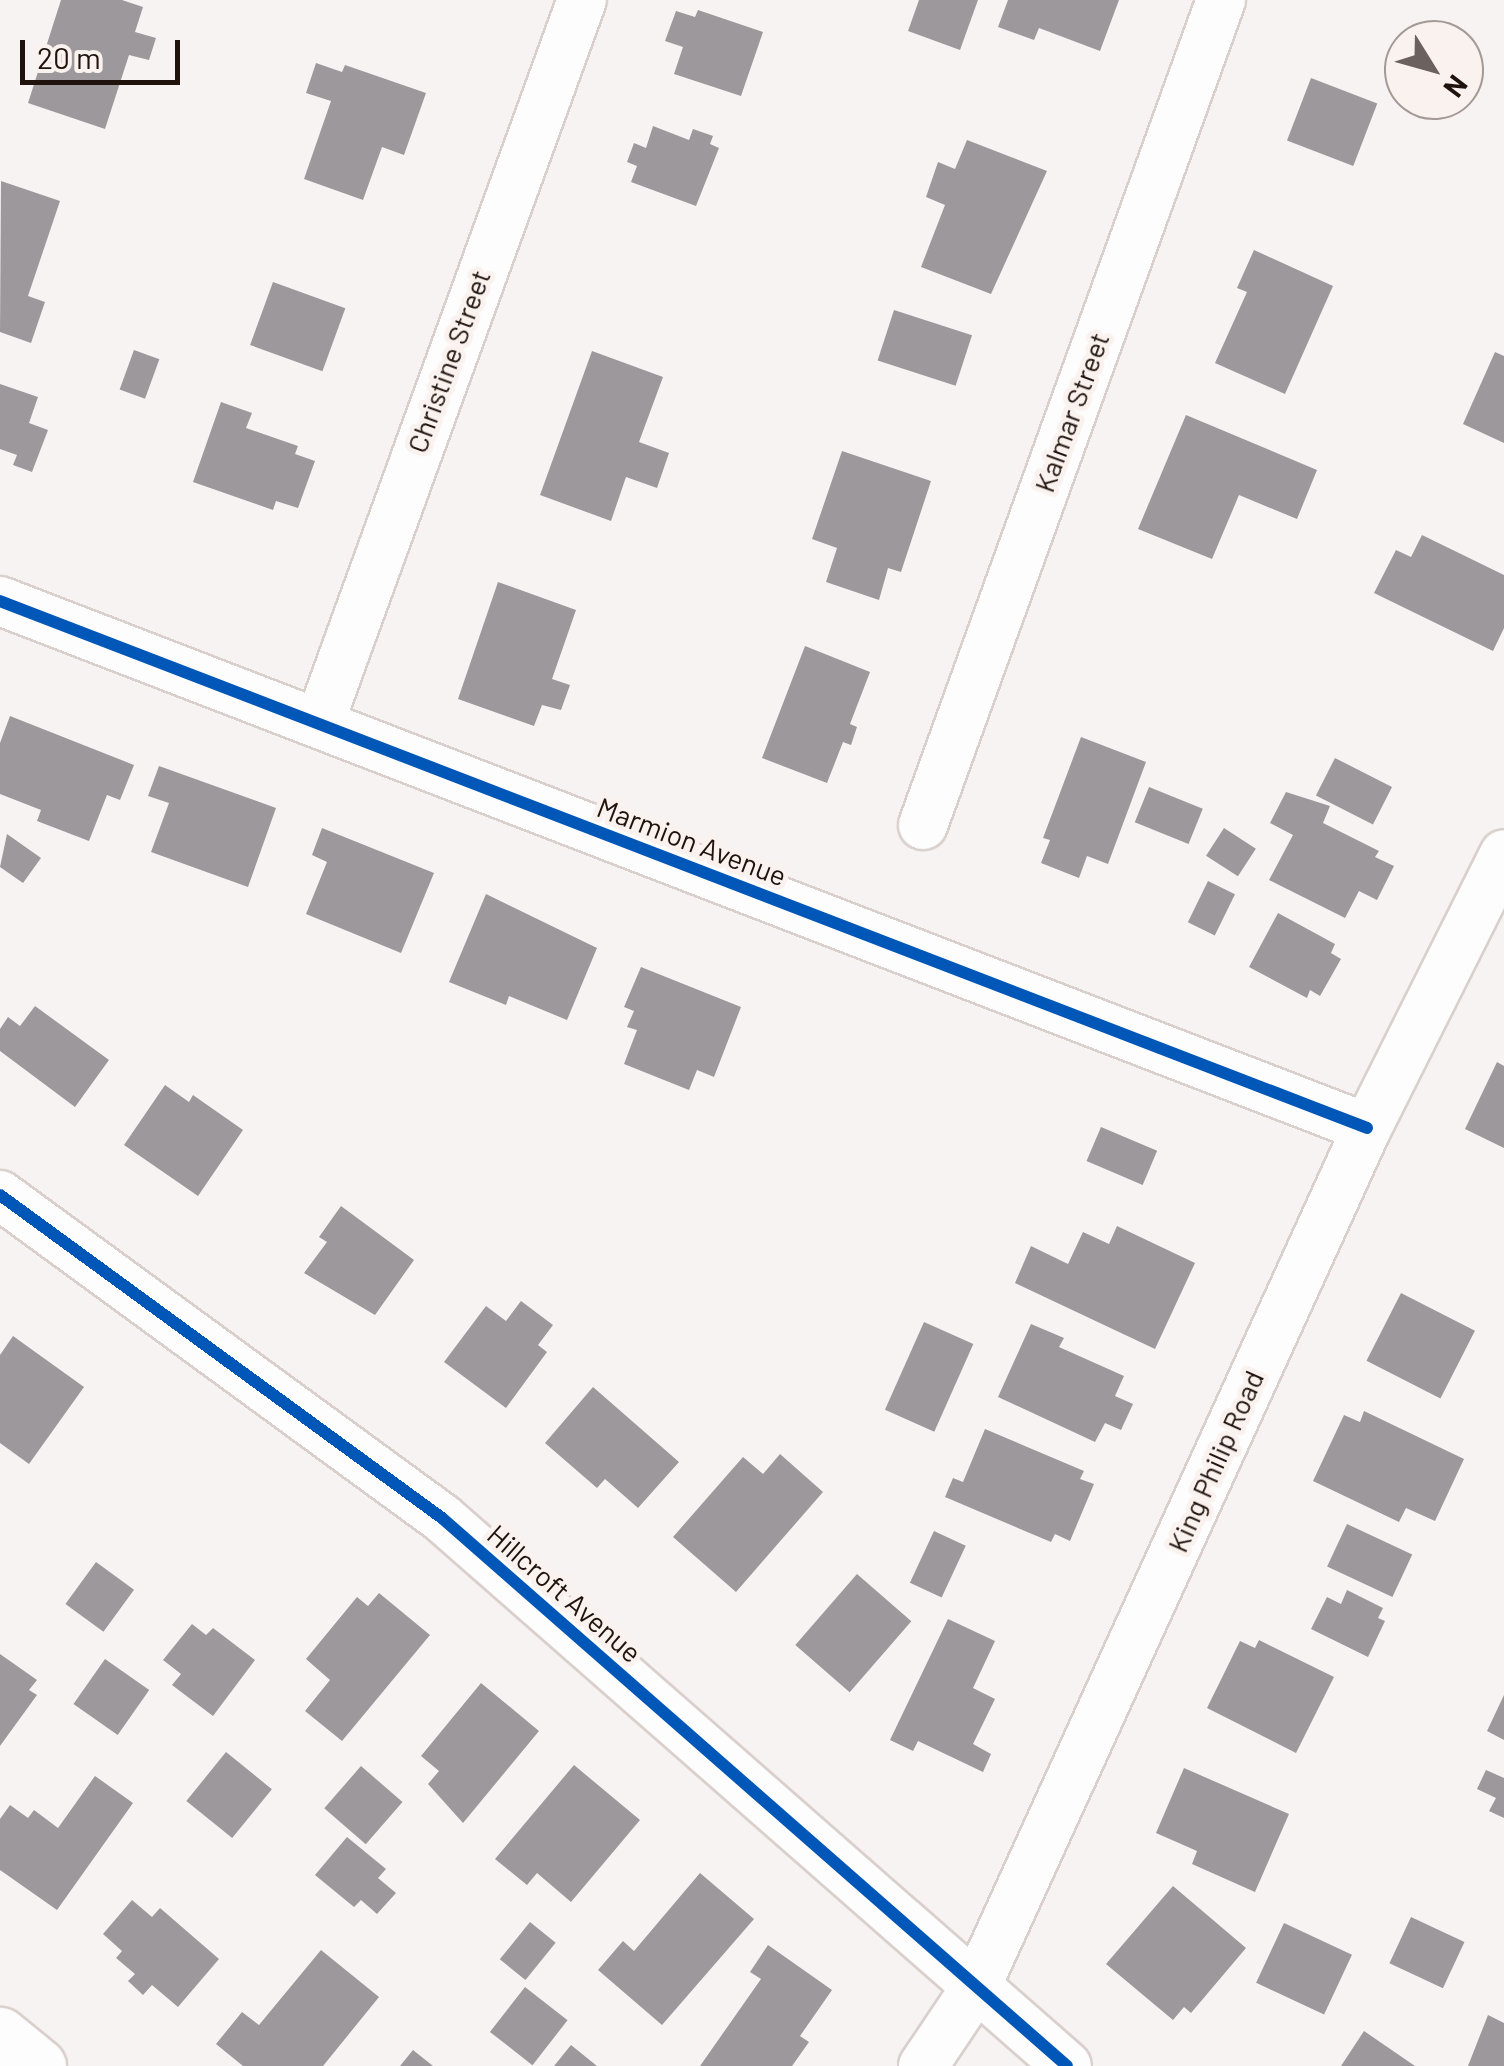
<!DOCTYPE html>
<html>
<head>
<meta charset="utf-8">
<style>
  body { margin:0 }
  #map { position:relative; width:1504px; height:2066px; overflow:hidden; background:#f7f3f2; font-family:Barlow,sans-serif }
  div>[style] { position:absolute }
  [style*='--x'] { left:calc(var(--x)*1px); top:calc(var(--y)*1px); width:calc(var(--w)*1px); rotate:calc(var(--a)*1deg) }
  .building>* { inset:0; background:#9d989c; transform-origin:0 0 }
  .roads { filter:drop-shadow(2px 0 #d9d0cd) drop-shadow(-2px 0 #d9d0cd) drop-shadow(0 2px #d9d0cd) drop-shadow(0 -2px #d9d0cd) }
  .minor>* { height:48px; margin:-24px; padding:0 24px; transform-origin:24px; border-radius:24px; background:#fefdfd }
  .secondary>* { height:55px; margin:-27.5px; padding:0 27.5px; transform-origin:27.5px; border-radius:27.5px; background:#fefdfd }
  .cycleway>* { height:12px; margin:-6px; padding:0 6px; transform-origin:6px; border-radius:6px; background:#0057b8 }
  span { translate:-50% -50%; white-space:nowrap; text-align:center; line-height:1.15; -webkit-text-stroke:10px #faf2ef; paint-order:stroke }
  .street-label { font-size:28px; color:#20130e }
  .north { position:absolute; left:1384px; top:20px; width:100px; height:100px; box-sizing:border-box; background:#faf2ef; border:2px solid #a39995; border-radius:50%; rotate:127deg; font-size:28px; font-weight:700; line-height:40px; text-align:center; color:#20130e }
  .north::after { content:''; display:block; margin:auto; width:35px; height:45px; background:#6b615e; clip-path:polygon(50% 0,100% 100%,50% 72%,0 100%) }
  .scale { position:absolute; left:20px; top:40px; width:160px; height:45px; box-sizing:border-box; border:5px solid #20130e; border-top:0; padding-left:12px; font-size:30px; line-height:35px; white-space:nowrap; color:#20130e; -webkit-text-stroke:8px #faf2ef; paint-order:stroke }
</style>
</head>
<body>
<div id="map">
  <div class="building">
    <div style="clip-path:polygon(61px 0,122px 0,143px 7px,135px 32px,156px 38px,149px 60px,129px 55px,105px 129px,28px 103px)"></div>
    <div style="clip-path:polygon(919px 0,978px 0,960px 50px,908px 31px)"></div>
    <div style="clip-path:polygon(1008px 0,1119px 0,1100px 51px,1039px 28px,1034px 40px,998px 27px)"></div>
    <div style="clip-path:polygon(698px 10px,763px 32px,741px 96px,674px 74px,683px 47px,665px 41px,676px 11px,695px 17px)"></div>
    <div style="clip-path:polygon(316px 63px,342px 72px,345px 65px,426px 93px,404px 155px,382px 147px,363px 200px,304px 179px,331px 101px,306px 93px)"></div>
    <div style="left:1311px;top:78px;width:71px;height:67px;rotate:21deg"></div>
    <div style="clip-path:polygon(653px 126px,689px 140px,693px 129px,713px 136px,710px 144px,719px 148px,696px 206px,631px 182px,637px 166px,627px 162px,634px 143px,646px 148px)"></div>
    <div style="clip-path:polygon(967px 140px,1047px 171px,991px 294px,921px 267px,945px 205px,926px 197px,938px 162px,955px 169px)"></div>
    <div style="clip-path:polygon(1px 181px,60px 201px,28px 296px,45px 302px,31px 343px,0 332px)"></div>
    <div style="clip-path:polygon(1254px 250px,1333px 286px,1285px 394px,1215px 363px,1247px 292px,1237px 288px)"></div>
    <div style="left:273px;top:282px;width:77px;height:67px;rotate:20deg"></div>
    <div style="left:894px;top:310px;width:82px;height:53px;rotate:18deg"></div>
    <div style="left:134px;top:350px;width:27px;height:42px;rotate:20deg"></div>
    <div style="clip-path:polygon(592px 351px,663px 377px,639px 442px,669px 453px,657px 488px,626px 477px,611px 521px,540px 495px)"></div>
    <div style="clip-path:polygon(1495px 352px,1504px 356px,1504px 443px,1463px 424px)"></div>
    <div style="clip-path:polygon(0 384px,38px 397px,29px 423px,48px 430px,32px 472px,13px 465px,17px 455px,0 449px)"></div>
    <div style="clip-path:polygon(221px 402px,252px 413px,246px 428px,298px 446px,295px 454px,315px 461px,298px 508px,276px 501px,273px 510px,193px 482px)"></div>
    <div style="clip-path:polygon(1186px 415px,1317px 470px,1297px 519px,1239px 495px,1212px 559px,1138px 529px)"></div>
    <div style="clip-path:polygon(842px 451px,931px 481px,901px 572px,888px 568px,879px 600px,826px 582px,837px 548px,812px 539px)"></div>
    <div style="clip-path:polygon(1422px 535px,1504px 575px,1504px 628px,1493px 651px,1374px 593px,1396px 550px,1411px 557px)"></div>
    <div style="clip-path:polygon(498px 582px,576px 610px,552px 679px,570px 685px,561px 710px,542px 705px,534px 726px,458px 699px)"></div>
    <div style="clip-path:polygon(805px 646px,870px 672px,850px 724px,857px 727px,851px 745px,843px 742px,827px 783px,762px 758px)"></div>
    <div style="clip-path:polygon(10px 716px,134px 765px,120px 800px,107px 795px,89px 841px,37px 821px,41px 810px,0 794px,0 743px)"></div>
    <div style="clip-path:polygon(1081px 737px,1146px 762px,1108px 864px,1087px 856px,1079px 878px,1041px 863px,1050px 840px,1043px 838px)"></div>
    <div style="left:1335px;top:758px;width:64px;height:42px;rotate:27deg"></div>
    <div style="clip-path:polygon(159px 766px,276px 808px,248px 887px,151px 852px,169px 803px,148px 796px)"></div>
    <div style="left:1149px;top:787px;width:58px;height:38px;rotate:22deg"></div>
    <div style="clip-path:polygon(1286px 792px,1330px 806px,1323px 823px,1379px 851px,1375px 857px,1394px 866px,1377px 900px,1359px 891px,1345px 918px,1269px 880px,1293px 835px,1270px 823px)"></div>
    <div style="clip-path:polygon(322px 828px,434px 873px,401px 953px,306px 914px,327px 862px,312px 855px)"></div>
    <div style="left:1224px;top:828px;width:38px;height:33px;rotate:33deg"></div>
    <div style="clip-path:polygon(7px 834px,41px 858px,23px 883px,0 867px)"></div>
    <div style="left:1208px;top:881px;width:30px;height:46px;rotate:26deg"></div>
    <div style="clip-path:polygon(486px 894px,597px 948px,567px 1020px,509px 996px,506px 1005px,449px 982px)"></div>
    <div style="clip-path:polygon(1278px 913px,1335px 944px,1331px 953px,1341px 959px,1320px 996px,1310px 990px,1307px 998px,1249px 967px)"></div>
    <div style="clip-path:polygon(641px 967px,741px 1007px,714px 1077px,697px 1070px,689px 1090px,624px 1064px,637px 1030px,627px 1027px,634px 1011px,624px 1007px)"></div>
    <div style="clip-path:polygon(35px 1006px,109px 1060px,75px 1107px,0 1051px,0 1029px,8px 1017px,20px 1026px)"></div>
    <div style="clip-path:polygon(1497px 1062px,1504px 1066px,1504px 1148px,1465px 1129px)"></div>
    <div style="clip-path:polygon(165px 1085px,189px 1102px,193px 1095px,243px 1130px,198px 1196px,124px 1145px)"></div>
    <div style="left:1101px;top:1127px;width:61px;height:37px;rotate:23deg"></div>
    <div style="clip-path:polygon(341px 1206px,414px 1260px,375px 1315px,304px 1273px,327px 1242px,319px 1237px)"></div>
    <div style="clip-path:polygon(1117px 1226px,1195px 1263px,1155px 1349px,1015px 1283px,1031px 1246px,1068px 1264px,1083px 1232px,1109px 1244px)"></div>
    <div style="left:1401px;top:1293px;width:83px;height:76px;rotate:27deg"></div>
    <div style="clip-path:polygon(521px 1301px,553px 1325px,538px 1345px,547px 1352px,506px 1408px,444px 1362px,486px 1306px,506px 1321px)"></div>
    <div style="left:924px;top:1322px;width:54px;height:96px;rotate:24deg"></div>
    <div style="clip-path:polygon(1031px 1324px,1064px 1338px,1059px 1347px,1124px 1376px,1115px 1396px,1133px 1404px,1121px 1430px,1105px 1423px,1095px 1442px,998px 1397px)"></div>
    <div style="clip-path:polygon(13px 1336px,84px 1387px,29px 1464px,0 1443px,0 1355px)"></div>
    <div style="clip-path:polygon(593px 1387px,679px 1462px,638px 1508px,605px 1479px,597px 1488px,545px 1443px)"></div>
    <div style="clip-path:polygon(1364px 1411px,1464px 1459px,1435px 1521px,1406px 1508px,1399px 1522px,1313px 1481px,1344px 1415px,1360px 1422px)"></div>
    <div style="clip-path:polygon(985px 1429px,1084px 1471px,1080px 1479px,1094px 1484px,1070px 1541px,1055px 1534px,1051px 1542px,945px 1497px,953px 1478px,963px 1482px)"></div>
    <div style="clip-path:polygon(780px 1454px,823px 1492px,736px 1592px,673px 1537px,743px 1457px,763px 1474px)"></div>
    <div style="left:1347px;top:1524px;width:72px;height:47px;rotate:25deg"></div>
    <div style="left:934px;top:1531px;width:35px;height:57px;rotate:25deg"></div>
    <div style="left:96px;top:1562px;width:47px;height:52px;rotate:36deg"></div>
    <div style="left:857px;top:1574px;width:72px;height:94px;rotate:41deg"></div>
    <div style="clip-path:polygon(1347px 1590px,1383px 1608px,1378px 1618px,1385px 1621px,1368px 1657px,1311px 1629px,1327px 1597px,1341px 1604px)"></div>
    <div style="clip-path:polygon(379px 1593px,430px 1635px,342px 1741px,305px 1711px,330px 1680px,306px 1659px,357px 1597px,368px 1606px)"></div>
    <div style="clip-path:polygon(948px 1619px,995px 1641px,973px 1688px,995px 1699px,973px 1744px,991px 1754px,983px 1772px,918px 1741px,913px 1751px,890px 1740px)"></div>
    <div style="clip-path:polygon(192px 1624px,206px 1635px,213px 1628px,255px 1660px,213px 1716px,172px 1685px,181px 1674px,163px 1660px)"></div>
    <div style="clip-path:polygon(1259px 1640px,1334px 1677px,1296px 1753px,1207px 1708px,1240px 1641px,1255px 1648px)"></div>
    <div style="clip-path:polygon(0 1654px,37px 1680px,29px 1690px,37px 1695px,0 1746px)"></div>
    <div style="left:105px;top:1659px;width:54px;height:55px;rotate:35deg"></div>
    <div style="clip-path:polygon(481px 1683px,539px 1731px,463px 1823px,428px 1784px,439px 1771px,421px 1756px)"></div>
    <div style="clip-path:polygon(1504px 1695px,1504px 1740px,1487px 1731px)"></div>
    <div style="left:226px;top:1752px;width:59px;height:63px;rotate:39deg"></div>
    <div style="clip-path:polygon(574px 1765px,640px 1820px,571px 1902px,537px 1873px,527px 1885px,495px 1859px)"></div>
    <div style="left:361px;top:1766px;width:55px;height:56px;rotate:41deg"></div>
    <div style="clip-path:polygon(1184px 1768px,1289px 1814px,1255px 1892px,1192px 1864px,1197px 1851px,1156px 1833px)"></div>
    <div style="clip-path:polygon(1486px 1770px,1504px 1778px,1504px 1818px,1489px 1811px,1496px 1798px,1477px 1789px)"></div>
    <div style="clip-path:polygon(95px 1776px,133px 1803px,57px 1910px,0 1870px,0 1819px,10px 1805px,28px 1818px,34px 1810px,58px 1828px)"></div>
    <div style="clip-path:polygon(347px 1837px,386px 1869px,378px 1878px,396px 1893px,377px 1914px,361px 1900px,354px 1907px,315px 1875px)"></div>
    <div style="clip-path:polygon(700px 1873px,754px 1919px,662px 2025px,598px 1970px,623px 1941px,634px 1951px)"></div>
    <div style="clip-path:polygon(1173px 1886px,1246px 1948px,1191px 2013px,1184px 2007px,1173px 2020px,1106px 1964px)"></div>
    <div style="clip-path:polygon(132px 1900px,152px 1917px,160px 1908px,219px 1959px,178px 2007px,152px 1985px,143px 1995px,128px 1981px,135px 1974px,116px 1958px,122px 1951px,103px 1934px)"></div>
    <div style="left:1411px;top:1917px;width:59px;height:51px;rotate:25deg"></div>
    <div style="left:530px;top:1922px;width:33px;height:48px;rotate:39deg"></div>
    <div style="left:1284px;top:1923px;width:75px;height:66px;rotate:25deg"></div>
    <div style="clip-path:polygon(768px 1945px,832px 1990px,800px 2036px,809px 2042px,792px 2066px,700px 2066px,761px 1979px,750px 1972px)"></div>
    <div style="clip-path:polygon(321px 1950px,379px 1997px,323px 2066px,243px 2066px,216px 2044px,242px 2012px,259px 2025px)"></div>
    <div style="left:525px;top:1987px;width:54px;height:57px;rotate:38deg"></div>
    <div style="clip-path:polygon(1488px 2015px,1504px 2023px,1504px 2066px,1468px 2066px)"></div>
    <div style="clip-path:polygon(1364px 2031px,1415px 2066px,1341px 2066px)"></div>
    <div style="clip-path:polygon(571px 2045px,597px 2066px,554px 2066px)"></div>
    <div style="clip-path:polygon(413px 2050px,433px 2066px,400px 2066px)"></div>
  </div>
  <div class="roads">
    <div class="minor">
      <div style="--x:0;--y:601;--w:1465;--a:21.08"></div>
      <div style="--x:319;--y:724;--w:770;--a:-70.04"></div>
      <div style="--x:923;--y:825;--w:877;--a:-70.14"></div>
      <div style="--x:0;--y:1195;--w:547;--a:36.16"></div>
      <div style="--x:442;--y:1518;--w:831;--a:41.24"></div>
      <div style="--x:923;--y:2066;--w:95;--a:-56.1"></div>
      <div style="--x:976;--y:1987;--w:944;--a:-65.53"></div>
      <div style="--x:1367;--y:1128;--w:306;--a:-63.4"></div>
    </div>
    <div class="secondary">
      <div style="--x:0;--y:2035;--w:49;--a:39.2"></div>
    </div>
  </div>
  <div class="cycleway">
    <div style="--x:0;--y:601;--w:1465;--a:21.08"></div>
    <div style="--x:0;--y:1195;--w:547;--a:36.16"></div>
    <div style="--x:442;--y:1518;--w:831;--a:41.24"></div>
  </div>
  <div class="street-label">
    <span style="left:448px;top:361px;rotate:-70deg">Christine Street</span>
    <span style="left:1071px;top:412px;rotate:-70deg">Kalmar Street</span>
    <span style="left:692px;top:841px;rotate:21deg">Marmion Avenue</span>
    <span style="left:1215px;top:1461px;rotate:-66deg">King Philip Road</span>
    <span style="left:565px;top:1593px;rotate:41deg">Hillcroft Avenue</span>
  </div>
  <div class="north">N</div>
  <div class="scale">20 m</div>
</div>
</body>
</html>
